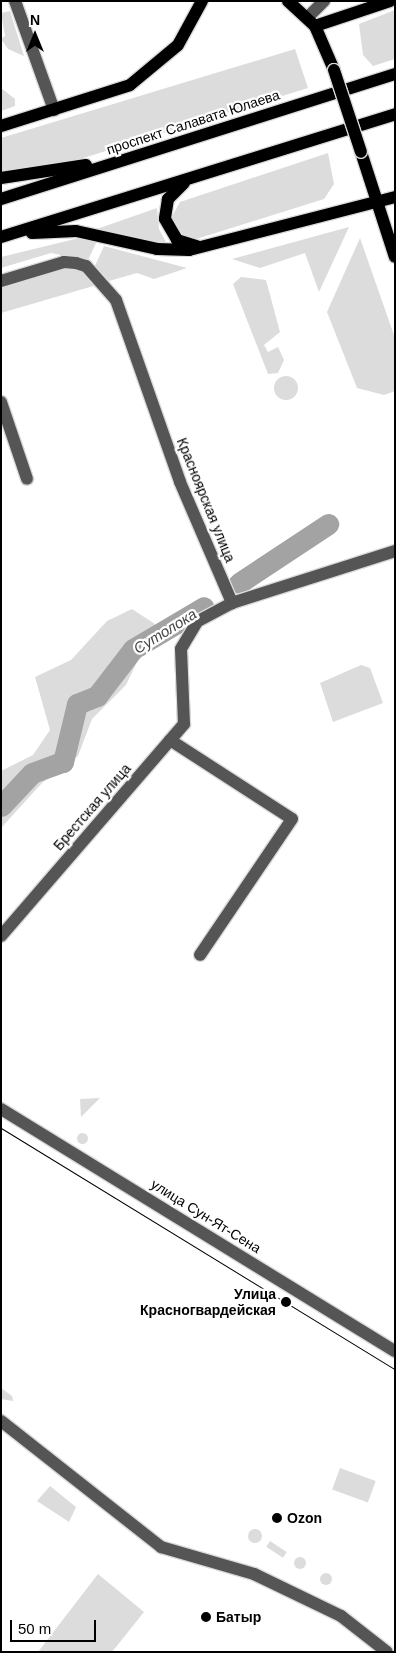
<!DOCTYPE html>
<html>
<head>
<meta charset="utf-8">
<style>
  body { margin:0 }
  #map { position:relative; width:396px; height:1653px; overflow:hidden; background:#fff; font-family:Arial,sans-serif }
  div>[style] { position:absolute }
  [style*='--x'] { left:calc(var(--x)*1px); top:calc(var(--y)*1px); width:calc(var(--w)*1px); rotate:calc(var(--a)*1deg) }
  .green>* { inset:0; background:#dcdcdc; transform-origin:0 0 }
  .round { border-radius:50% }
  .river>* { height:21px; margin:-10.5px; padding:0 10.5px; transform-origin:10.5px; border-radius:10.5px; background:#a3a3a3 }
  .roads { filter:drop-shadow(1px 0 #dbdbdb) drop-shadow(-1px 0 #dbdbdb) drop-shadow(0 1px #dbdbdb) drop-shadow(0 -1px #dbdbdb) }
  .minor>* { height:12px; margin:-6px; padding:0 6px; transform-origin:6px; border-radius:6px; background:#555 }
  .major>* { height:12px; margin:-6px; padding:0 6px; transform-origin:6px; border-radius:6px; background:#000 }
  .tram>* { height:1px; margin:-0.5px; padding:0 0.5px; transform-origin:0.5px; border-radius:0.5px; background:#000 }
  .bridges { filter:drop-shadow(1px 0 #dbdbdb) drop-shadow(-1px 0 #dbdbdb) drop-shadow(0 1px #dbdbdb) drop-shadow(0 -1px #dbdbdb) }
  .major-bridge>* { height:12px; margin:-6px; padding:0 6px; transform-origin:6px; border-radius:6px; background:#000 }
  .dots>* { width:14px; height:14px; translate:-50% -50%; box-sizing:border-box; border:2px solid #fff; border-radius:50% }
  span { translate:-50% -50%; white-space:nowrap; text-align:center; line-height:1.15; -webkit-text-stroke:4.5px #fff; paint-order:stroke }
  .street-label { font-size:14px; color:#000 }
  .poi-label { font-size:14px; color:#000; font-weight:700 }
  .right { translate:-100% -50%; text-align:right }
  .left { translate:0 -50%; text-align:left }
  .water-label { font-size:15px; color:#444; font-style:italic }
  .frame { position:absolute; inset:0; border:2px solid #000; pointer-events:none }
  .north { position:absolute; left:10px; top:10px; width:50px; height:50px; -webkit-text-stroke:4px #fff; paint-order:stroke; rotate:0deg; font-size:14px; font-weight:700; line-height:20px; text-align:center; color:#000 }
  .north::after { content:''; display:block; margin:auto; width:18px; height:22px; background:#000; clip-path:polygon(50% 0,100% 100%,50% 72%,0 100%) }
  .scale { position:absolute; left:10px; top:1620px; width:86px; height:22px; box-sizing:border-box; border:2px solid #000; border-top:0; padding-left:6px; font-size:15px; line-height:18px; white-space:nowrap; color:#000; -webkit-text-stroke:4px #fff; paint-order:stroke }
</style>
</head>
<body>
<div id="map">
  <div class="green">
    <div style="clip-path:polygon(395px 10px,395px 59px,373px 66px,363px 55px,359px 24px)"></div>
    <div style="clip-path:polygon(10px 11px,24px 56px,8px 49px,1px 39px,5px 36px,1px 13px)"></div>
    <div style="clip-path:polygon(295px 49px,308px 88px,61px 165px,1px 173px,1px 138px)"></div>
    <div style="clip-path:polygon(1px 88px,15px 99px,15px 106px,1px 111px)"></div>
    <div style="clip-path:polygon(328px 153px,334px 184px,324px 199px,190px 241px,179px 237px,170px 220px,180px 202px)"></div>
    <div style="clip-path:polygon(157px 208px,159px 229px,168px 246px,94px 230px)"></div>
    <div style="clip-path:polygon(349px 227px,319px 292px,305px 253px,260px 268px,232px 259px)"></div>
    <div style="clip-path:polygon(79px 238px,97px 241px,88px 260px,51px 253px,1px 268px,1px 257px)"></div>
    <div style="clip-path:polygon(360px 238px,395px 338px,395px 391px,384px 395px,357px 388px,327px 312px)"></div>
    <div style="clip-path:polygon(104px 246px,187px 268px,154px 279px,137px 273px,109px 281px,95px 266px)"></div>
    <div style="clip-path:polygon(65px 265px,88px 272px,97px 285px,1px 313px,1px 285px)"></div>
    <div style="clip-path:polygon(241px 277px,266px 280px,280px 332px,264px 345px,268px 352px,278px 347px,284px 360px,278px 373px,268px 374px,233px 284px)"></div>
    <div class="round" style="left:274px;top:376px;width:24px;height:24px"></div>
    <div style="clip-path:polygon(132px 609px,155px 624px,126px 685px,92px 719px,78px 756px,42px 783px,1px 828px,1px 771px,33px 755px,50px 730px,35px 677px,71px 660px,107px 621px)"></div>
    <div style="clip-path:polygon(361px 665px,370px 668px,383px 703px,333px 722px,320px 683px)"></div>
    <div style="clip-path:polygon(100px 1098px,81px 1117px,80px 1099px)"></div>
    <div class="round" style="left:76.5px;top:1132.5px;width:11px;height:11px"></div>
    <div style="clip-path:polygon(1px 1388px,12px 1396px,13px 1401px,1px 1399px)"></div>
    <div style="left:340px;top:1468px;width:38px;height:23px;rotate:20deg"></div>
    <div style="clip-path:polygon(50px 1486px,76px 1507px,69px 1522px,37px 1501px)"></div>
    <div class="round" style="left:248px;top:1529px;width:14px;height:14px"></div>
    <div style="left:270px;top:1541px;width:20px;height:7px;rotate:33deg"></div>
    <div class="round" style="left:294px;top:1557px;width:12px;height:12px"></div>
    <div class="round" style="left:320px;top:1573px;width:12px;height:12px"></div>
    <div style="clip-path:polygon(98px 1574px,144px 1612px,112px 1652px,38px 1652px)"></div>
  </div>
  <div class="river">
    <div style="--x:239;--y:583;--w:107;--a:-33.5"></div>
    <div style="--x:1;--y:806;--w:45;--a:-46.8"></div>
    <div style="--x:32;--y:773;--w:33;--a:-20"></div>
    <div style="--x:63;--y:762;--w:60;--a:-76.4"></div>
    <div style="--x:77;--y:704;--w:22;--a:-22"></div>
    <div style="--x:97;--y:696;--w:59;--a:-52.5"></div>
    <div style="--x:133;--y:649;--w:82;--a:-30.6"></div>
  </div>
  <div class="roads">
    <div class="minor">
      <div style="--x:15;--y:1;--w:116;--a:70.3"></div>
      <div style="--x:308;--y:17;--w:23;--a:-45"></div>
      <div style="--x:1;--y:281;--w:66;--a:-16.8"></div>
      <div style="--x:64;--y:262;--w:12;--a:5"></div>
      <div style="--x:76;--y:263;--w:10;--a:17"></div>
      <div style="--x:86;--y:266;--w:45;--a:48.6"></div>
      <div style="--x:116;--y:300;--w:193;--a:70.6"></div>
      <div style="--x:180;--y:482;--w:132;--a:66.7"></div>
      <div style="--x:232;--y:603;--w:40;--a:152"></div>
      <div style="--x:197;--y:622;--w:31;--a:121"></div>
      <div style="--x:181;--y:649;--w:75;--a:87.7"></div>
      <div style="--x:184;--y:724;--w:280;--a:130.8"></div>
      <div style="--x:1;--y:402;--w:81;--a:71.3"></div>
      <div style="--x:232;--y:603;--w:171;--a:-17.7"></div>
      <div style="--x:170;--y:740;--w:145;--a:32.9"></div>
      <div style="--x:292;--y:819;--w:164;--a:124.1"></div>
      <div style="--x:1;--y:1109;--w:462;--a:31.6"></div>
      <div style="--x:1;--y:1421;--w:204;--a:38.2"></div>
      <div style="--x:161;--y:1547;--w:97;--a:16.2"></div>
      <div style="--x:254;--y:1574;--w:97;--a:25.8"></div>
      <div style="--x:341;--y:1616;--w:58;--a:38"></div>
    </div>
    <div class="major">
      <div style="--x:288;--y:1;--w:37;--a:43"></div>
      <div style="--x:315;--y:26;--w:48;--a:66.6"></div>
      <div style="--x:315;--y:26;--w:79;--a:-18.4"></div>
      <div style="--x:1;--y:126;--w:135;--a:-17.6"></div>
      <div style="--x:130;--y:85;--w:62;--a:-39.8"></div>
      <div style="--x:178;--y:45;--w:50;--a:-61.4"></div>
      <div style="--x:361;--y:152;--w:110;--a:72.1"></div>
      <div style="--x:1;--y:178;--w:86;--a:-8.7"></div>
      <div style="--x:184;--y:183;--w:23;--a:135"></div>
      <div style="--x:168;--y:199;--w:20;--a:99"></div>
      <div style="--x:165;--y:219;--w:24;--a:60"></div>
      <div style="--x:177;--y:240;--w:21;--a:17"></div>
      <div style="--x:1;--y:199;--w:413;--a:-17.6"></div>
      <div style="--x:32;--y:233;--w:44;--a:-2.6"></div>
      <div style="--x:76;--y:231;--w:83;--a:12.5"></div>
      <div style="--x:157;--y:249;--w:32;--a:2"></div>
      <div style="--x:189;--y:250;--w:213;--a:-14.4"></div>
      <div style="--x:1;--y:237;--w:413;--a:-17.3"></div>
    </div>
  </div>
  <div class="tram">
    <div style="--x:1;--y:1128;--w:462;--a:31.5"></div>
  </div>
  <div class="bridges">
    <div class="major-bridge">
      <div style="--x:334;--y:70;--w:86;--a:71.8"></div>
    </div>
  </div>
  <div class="dots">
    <div style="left:286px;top:1302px;background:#000"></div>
    <div style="left:277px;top:1518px;background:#000"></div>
    <div style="left:206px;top:1617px;background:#000"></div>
  </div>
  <div class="street-label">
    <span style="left:193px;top:122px;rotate:-18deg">проспект Салавата Юлаева</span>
    <span style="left:206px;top:500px;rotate:68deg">Красноярская улица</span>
    <span style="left:92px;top:807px;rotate:-49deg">Брестская улица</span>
    <span style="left:206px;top:1216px;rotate:32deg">улица Сун-Ят-Сена</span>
  </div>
  <div class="poi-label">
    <span class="right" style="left:276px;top:1302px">Улица<br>Красногвардейская</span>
    <span class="left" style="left:287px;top:1518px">Ozon</span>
    <span class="left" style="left:216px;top:1617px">Батыр</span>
  </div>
  <div class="water-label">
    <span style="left:165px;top:631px;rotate:-32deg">Сутолока</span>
  </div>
  <div class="frame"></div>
  <div class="north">N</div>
  <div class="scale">50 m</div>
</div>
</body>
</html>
